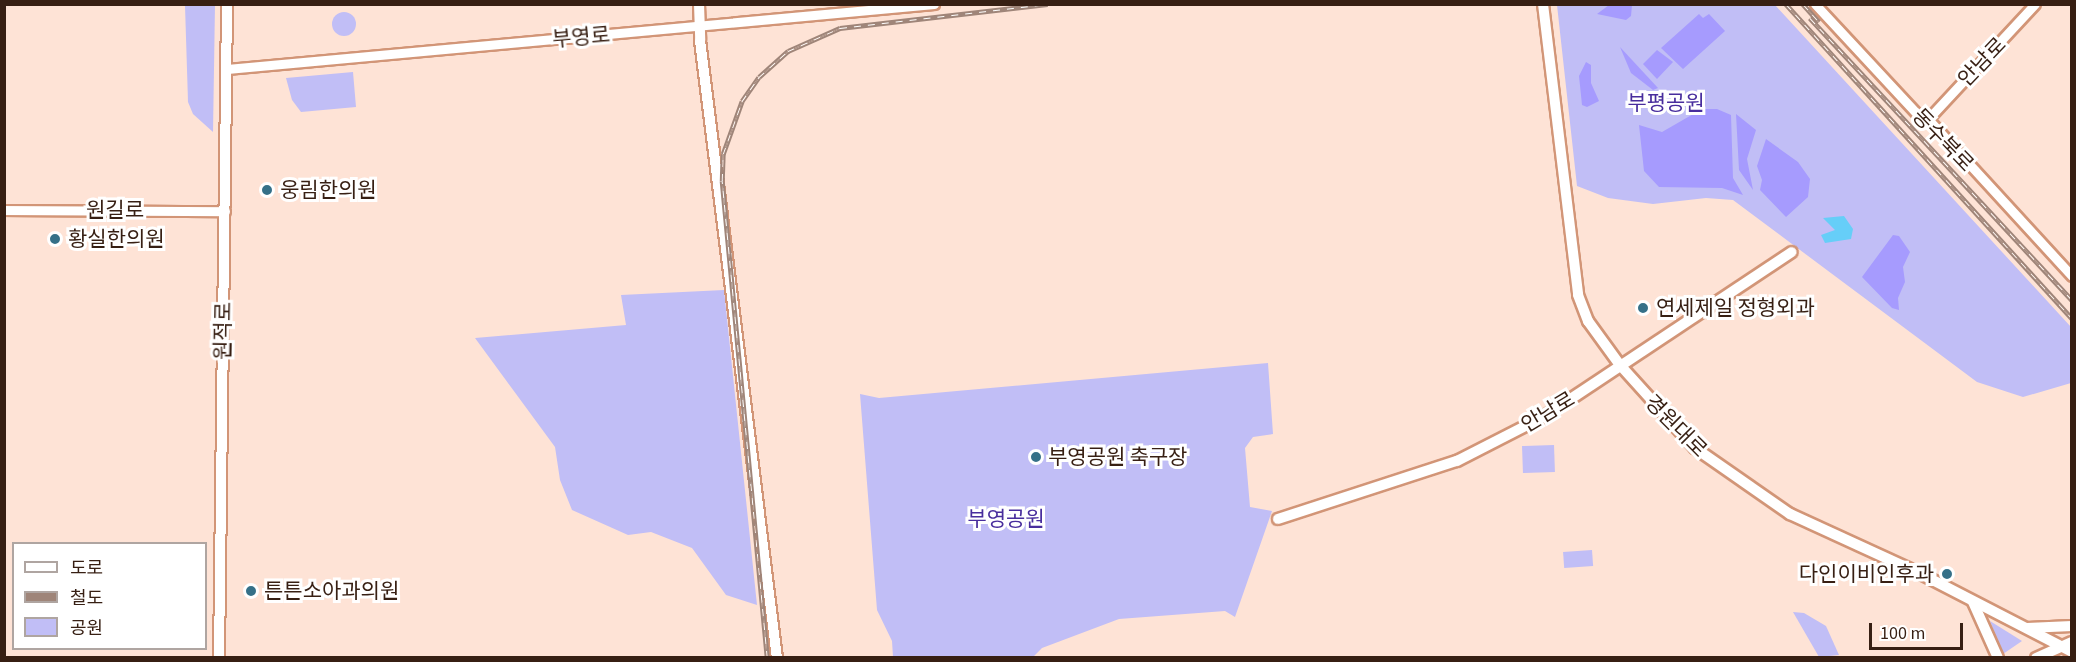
<!DOCTYPE html>
<html>
<head>
<meta charset="utf-8">
<style>
  body { margin:0 }
  #map { position:relative; width:2076px; height:662px; overflow:hidden; background:#fee3d6; font-family:"Source Sans 3","Noto Sans KR",sans-serif }
  div>[style] { position:absolute }
  [style*='--x'] { left:calc(var(--x)*1px); top:calc(var(--y)*1px); width:calc(var(--w)*1px); rotate:calc(var(--a)*1deg) }
  .green>* { inset:0; background:#c1bef6; transform-origin:0 0 }
  .round { border-radius:50% }
  .forest>* { inset:0; background:#a69bfe }
  .water>* { inset:0; background:#66cef8 }
  .roads { filter:drop-shadow(2px 0 #d29577) drop-shadow(-2px 0 #d29577) drop-shadow(0 2px #d29577) drop-shadow(0 -2px #d29577) }
  .minor>* { height:9px; margin:-4.5px; padding:0 4.5px; transform-origin:4.5px; border-radius:4.5px; background:#fff }
  .major>* { height:10px; margin:-5px; padding:0 5px; transform-origin:5px; border-radius:5px; background:#fff }
  .rail>* { height:4.5px; margin-top:-2.25px; transform-origin:0; background:repeating-linear-gradient(90deg,#fff 0 7px,#9f8579 0 14px); box-sizing:border-box; border-block:2px solid #9f8579 }
  .dots>* { width:16px; height:16px; translate:-50% -50%; box-sizing:border-box; border:3px solid #fff; border-radius:50% }
  span { translate:-50% -50%; white-space:nowrap; text-align:center; line-height:1.15; -webkit-text-stroke:6px #fff; paint-order:stroke }
  .street-label { font-size:21px; color:#371f13 }
  .park-label { font-size:21px; color:#482d9d }
  .poi-label { font-size:21px; color:#371f13 }
  .left { translate:0 -50%; text-align:left }
  .right { translate:-100% -50%; text-align:right }
  .frame { position:absolute; inset:0; border:6px solid #371f13; pointer-events:none }
  .legend { position:absolute; left:12px; top:542px; width:195px; height:108px; box-sizing:border-box; background:#fff; border:2px solid #afa5a1; margin:0; padding:8px 10px; list-style:none; font-size:18px; color:#371f13 }
  .legend li { display:flex; align-items:center; gap:12px; height:30px }
  .legend b { width:30px; border:2px solid #afa5a1 }
  .scale { position:absolute; left:1869px; top:623px; width:94px; height:27px; box-sizing:border-box; border:3px solid #371f13; border-top:0; padding-left:8px; font-size:18px; line-height:21px; white-space:nowrap; color:#371f13; -webkit-text-stroke:4px #fff; paint-order:stroke }
</style>
</head>
<body>
<div id="map">
  <div class="green">
    <div style="clip-path:polygon(185px 5px,215px 5px,213px 132px,193px 114px,188px 102px)"></div>
    <div style="clip-path:polygon(1557px 5px,1775px 5px,2071px 327px,2071px 383px,2023px 397px,1977px 382px,1733px 200px,1706px 198px,1653px 204px,1608px 198px,1577px 186px)"></div>
    <div class="round" style="left:332px;top:12px;width:24px;height:24px"></div>
    <div style="clip-path:polygon(353px 72px,356px 107px,301px 112px,292px 100px,286px 78px)"></div>
    <div style="clip-path:polygon(724px 290px,757px 605px,726px 595px,692px 548px,651px 532px,628px 535px,572px 510px,560px 480px,555px 447px,475px 338px,626px 325px,621px 295px)"></div>
    <div style="clip-path:polygon(1268px 363px,1273px 434px,1253px 437px,1245px 448px,1250px 507px,1272px 511px,1235px 617px,1225px 611px,1119px 619px,1042px 648px,1033px 657px,893px 657px,892px 641px,877px 610px,860px 394px,879px 398px)"></div>
    <div style="left:1554px;top:445px;width:27px;height:32px;rotate:88deg"></div>
    <div style="left:1592px;top:550px;width:16px;height:29px;rotate:86deg"></div>
    <div style="clip-path:polygon(1793px 612px,1804px 613px,1826px 626px,1839px 655px,1819px 657px)"></div>
    <div style="clip-path:polygon(1990px 621px,2022px 641px,2003px 654px)"></div>
  </div>
  <div class="forest">
    <div style="clip-path:polygon(1609px 5px,1632px 5px,1631px 16px,1626px 20px,1597px 14px)"></div>
    <div style="clip-path:polygon(1699px 14px,1703px 18px,1709px 14px,1725px 31px,1683px 69px,1661px 48px)"></div>
    <div style="clip-path:polygon(1620px 47px,1658px 88px,1653px 90px,1631px 73px)"></div>
    <div style="clip-path:polygon(1657px 50px,1673px 62px,1657px 79px,1643px 64px)"></div>
    <div style="clip-path:polygon(1586px 62px,1591px 65px,1591px 83px,1599px 101px,1587px 107px,1582px 105px,1579px 76px)"></div>
    <div style="clip-path:polygon(1702px 109px,1717px 109px,1731px 115px,1733px 178px,1743px 195px,1722px 188px,1659px 187px,1644px 171px,1639px 125px,1662px 132px)"></div>
    <div style="clip-path:polygon(1736px 114px,1756px 130px,1747px 159px,1753px 190px,1739px 170px)"></div>
    <div style="clip-path:polygon(1766px 139px,1798px 162px,1810px 179px,1808px 197px,1786px 217px,1760px 190px,1762px 180px,1757px 166px)"></div>
    <div style="clip-path:polygon(1893px 235px,1899px 236px,1910px 252px,1903px 267px,1905px 282px,1898px 298px,1899px 310px,1892px 308px,1862px 277px)"></div>
  </div>
  <div class="water">
    <div style="clip-path:polygon(1844px 216px,1853px 229px,1851px 239px,1825px 243px,1821px 235px,1835px 230px,1823px 218px)"></div>
  </div>
  <div class="roads">
    <div class="minor">
      <div style="--x:1815;--y:4;--w:153;--a:47.1"></div>
      <div style="--x:1919;--y:116;--w:9;--a:18"></div>
      <div style="--x:1928;--y:119;--w:213;--a:47.5"></div>
      <div style="--x:227;--y:69;--w:710;--a:-5.25"></div>
      <div style="--x:1928;--y:119;--w:157;--a:-47.1"></div>
      <div style="--x:4;--y:210;--w:221;--a:0.3"></div>
    </div>
    <div class="major">
      <div style="--x:699;--y:4;--w:36;--a:88"></div>
      <div style="--x:700;--y:40;--w:623;--a:82.9"></div>
      <div style="--x:1543;--y:4;--w:293;--a:83.1"></div>
      <div style="--x:1578;--y:295;--w:28;--a:69"></div>
      <div style="--x:1588;--y:321;--w:54;--a:54"></div>
      <div style="--x:1620;--y:365;--w:112;--a:47.9"></div>
      <div style="--x:1695;--y:448;--w:116;--a:34.8"></div>
      <div style="--x:1790;--y:514;--w:146;--a:24.6"></div>
      <div style="--x:1923;--y:575;--w:168;--a:27.3"></div>
      <div style="--x:1278;--y:519;--w:188;--a:-18"></div>
      <div style="--x:1457;--y:461;--w:99;--a:-27.1"></div>
      <div style="--x:1545;--y:416;--w:296;--a:-33.6"></div>
      <div style="--x:1973;--y:602;--w:61;--a:65.9"></div>
      <div style="--x:2027;--y:628;--w:45;--a:-2.5"></div>
      <div style="--x:219;--y:658;--w:654;--a:-89.3"></div>
      <div style="--x:2036;--y:658;--w:39;--a:-24"></div>
    </div>
  </div>
  <div class="rail">
    <div style="--x:1786;--y:4;--w:425;--a:47.7"></div>
    <div style="--x:1803;--y:4;--w:24;--a:48"></div>
    <div style="--x:1810;--y:18;--w:385;--a:47.1"></div>
    <div style="--x:767;--y:658;--w:479;--a:-95.4"></div>
    <div style="--x:722;--y:181;--w:27;--a:-88"></div>
    <div style="--x:723;--y:154;--w:56;--a:-70.3"></div>
    <div style="--x:742;--y:101;--w:29;--a:-55"></div>
    <div style="--x:759;--y:77;--w:39;--a:-42"></div>
    <div style="--x:788;--y:51;--w:57;--a:-23.9"></div>
    <div style="--x:840;--y:28;--w:209;--a:-6.6"></div>
  </div>
  <div class="dots">
    <div style="left:267px;top:190px;background:#357088"></div>
    <div style="left:55px;top:239px;background:#357088"></div>
    <div style="left:1643px;top:308px;background:#357088"></div>
    <div style="left:1036px;top:457px;background:#357088"></div>
    <div style="left:1947px;top:574px;background:#357088"></div>
    <div style="left:251px;top:591px;background:#357088"></div>
  </div>
  <div class="street-label">
    <span style="left:581px;top:37px;rotate:-5deg">부영로</span>
    <span style="left:1982px;top:62px;rotate:-46deg">안남로</span>
    <span style="left:1943px;top:140px;rotate:46deg">동수북로</span>
    <span style="left:115px;top:210px">원길로</span>
    <span style="left:223px;top:331px;rotate:-89deg">원적로</span>
    <span style="left:1548px;top:412px;rotate:-31deg">안남로</span>
    <span style="left:1676px;top:426px;rotate:45deg">경원대로</span>
  </div>
  <div class="park-label">
    <span style="left:1666px;top:103px">부평공원</span>
    <span style="left:1006px;top:519px">부영공원</span>
  </div>
  <div class="poi-label">
    <span class="left" style="left:280px;top:190px">웅림한의원</span>
    <span class="left" style="left:68px;top:239px">황실한의원</span>
    <span class="left" style="left:1656px;top:308px">연세제일 정형외과</span>
    <span class="left" style="left:1048px;top:457px">부영공원 축구장</span>
    <span class="right" style="left:1934px;top:574px">다인이비인후과</span>
    <span class="left" style="left:264px;top:591px">튼튼소아과의원</span>
  </div>
  <div class="frame"></div>
  <ul class="legend">
  <li><b style="height:8px;background:#fff"></b>도로</li>
  <li><b style="height:8px;background:#9f8579"></b>철도</li>
  <li><b style="height:16px;background:#c1bef6"></b>공원</li>
  </ul>
  <div class="scale">100 m</div>
</div>
</body>
</html>
